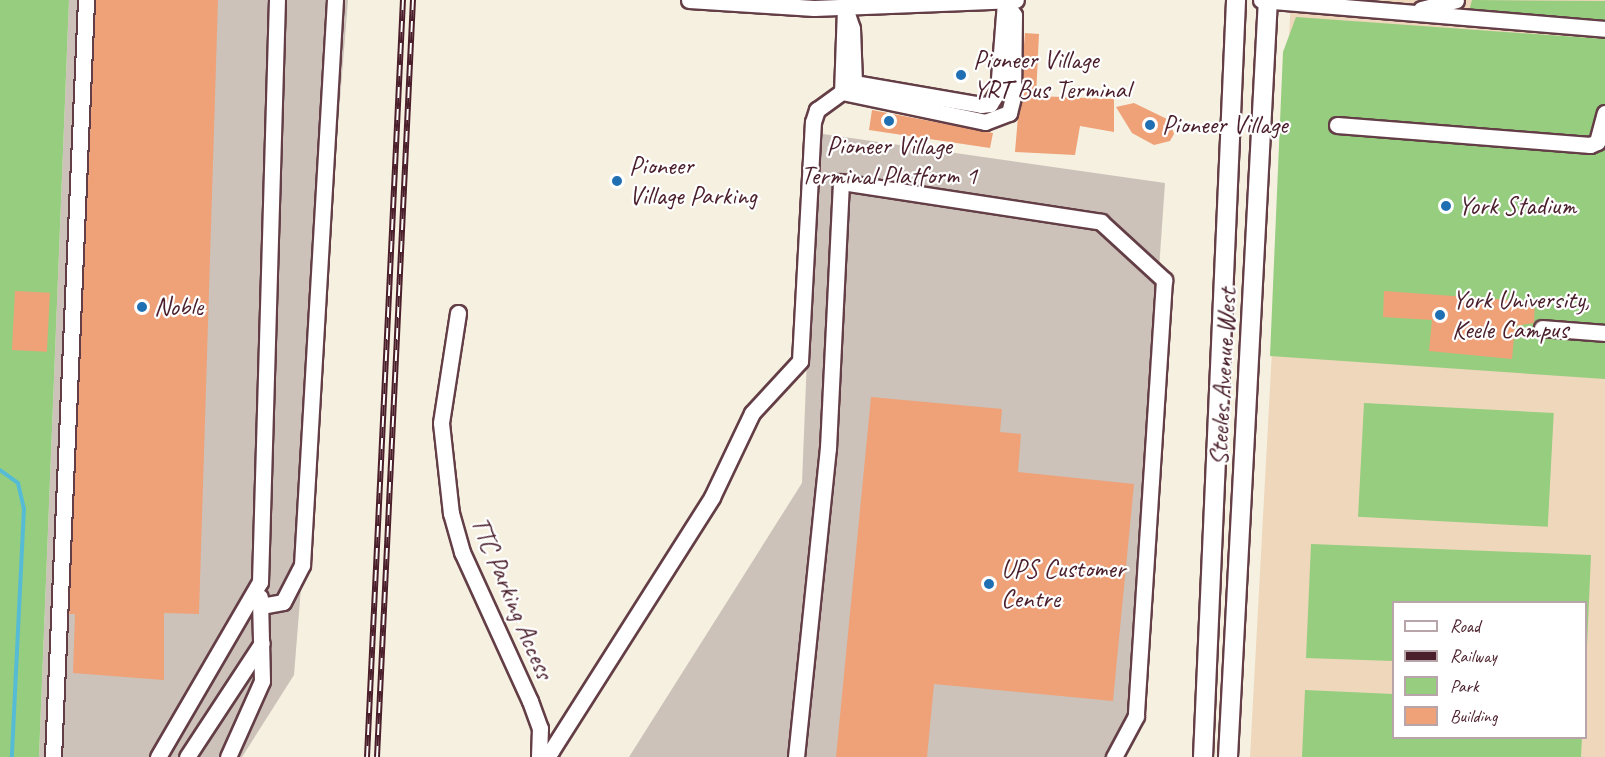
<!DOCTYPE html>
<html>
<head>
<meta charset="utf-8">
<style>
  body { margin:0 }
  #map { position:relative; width:1605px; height:757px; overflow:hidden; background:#f5f0df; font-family:Caveat,sans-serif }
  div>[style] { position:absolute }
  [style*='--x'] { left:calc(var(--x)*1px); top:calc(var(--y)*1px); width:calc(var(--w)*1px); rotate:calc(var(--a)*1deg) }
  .built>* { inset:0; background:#eed7bb }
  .industrial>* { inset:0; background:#ccc2b9 }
  .green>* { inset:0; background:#96cd7f; transform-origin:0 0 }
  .stream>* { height:4px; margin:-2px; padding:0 2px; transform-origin:2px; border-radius:2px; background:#56bcd5 }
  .building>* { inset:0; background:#efa178; transform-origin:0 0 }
  .roads { filter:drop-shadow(2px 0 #643e46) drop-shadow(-2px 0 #643e46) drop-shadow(0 2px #643e46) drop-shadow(0 -2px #643e46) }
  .minor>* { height:15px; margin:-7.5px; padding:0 7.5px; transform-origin:7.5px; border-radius:7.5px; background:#fff }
  .major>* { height:18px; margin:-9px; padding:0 9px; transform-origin:9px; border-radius:9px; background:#fff }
  .rail>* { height:6px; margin-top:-3px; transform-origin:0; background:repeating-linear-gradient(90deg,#fff 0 11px,#4a1f2b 0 22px); box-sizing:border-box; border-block:2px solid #4a1f2b }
  .dots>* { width:16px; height:16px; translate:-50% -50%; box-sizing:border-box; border:3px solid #fff; border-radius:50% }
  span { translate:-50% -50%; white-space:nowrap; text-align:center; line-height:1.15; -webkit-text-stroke:4.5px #fff; paint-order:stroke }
  .poi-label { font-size:26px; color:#4a1f2b }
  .left { translate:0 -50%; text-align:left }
  .street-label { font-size:26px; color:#4a1f2b }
  .legend { position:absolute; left:1392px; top:601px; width:195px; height:138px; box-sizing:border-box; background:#fff; border:2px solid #b7a5aa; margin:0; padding:8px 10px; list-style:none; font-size:18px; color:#4a1f2b }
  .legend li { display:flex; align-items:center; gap:12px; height:30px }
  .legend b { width:30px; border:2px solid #b7a5aa }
</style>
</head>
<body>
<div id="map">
  <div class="built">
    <div style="clip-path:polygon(evenodd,1291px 0,1605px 0,1605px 757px,1250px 757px,1291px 0,1394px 602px,1586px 602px,1586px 738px,1394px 738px,1394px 602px)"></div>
  </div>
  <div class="industrial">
    <div style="clip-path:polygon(69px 0,348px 0,294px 675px,242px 757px,39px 757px)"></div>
    <div style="clip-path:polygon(816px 133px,1165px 183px,1125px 757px,629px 757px,802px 483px)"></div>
  </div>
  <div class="green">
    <div style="clip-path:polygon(0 0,69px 0,39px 757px,0 757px)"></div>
    <div style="clip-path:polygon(1472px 0,1605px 1px,1605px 22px,1469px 11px)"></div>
    <div style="clip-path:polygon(1296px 17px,1605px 39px,1605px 379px,1270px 356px,1283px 52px)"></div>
    <div style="left:1364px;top:403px;width:190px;height:114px;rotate:3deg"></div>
    <div style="clip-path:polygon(1311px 544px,1591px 555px,1586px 669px,1586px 602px,1394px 602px,1393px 661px,1306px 658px)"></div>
    <div style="clip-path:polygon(1305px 690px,1393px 694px,1394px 738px,1582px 738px,1581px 757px,1302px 757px)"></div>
  </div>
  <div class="stream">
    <div style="--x:0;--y:470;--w:22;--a:36"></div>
    <div style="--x:18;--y:483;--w:26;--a:77"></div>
    <div style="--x:24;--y:508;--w:249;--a:92.8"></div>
  </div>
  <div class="building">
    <div style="clip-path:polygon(96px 0,218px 0,199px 614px,164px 613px,164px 680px,73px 673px,75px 614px,69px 614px)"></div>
    <div style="clip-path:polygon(1025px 33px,1039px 34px,1036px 96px,1114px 99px,1114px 132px,1080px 126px,1075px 155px,1015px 152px)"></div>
    <div style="clip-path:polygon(1134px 103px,1169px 120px,1174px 134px,1170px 141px,1154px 145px,1132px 133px,1116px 107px)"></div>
    <div style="clip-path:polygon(872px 110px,993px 133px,990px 148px,869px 130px)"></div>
    <div style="left:15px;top:291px;width:35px;height:59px;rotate:3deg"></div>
    <div style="clip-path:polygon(1384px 291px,1535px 302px,1534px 323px,1515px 326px,1512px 359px,1429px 351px,1432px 320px,1383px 317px)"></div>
    <div style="clip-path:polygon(871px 397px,1002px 409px,1000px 432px,1021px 434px,1018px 472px,1134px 484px,1113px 701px,934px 684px,927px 757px,836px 757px)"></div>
  </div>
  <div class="roads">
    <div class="minor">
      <div style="--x:689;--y:0;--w:125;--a:3.7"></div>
      <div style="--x:814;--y:8;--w:202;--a:-2.3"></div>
      <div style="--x:1261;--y:0;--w:345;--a:4.8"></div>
      <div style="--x:845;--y:8;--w:84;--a:92"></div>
      <div style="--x:842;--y:92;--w:146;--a:11.8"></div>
      <div style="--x:985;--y:122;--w:26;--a:-21"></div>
      <div style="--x:1009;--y:113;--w:16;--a:-76"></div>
      <div style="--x:1013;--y:97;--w:82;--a:-89.3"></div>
      <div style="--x:1014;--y:15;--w:16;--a:-125"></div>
      <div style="--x:845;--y:8;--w:21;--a:71"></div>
      <div style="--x:852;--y:28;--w:55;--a:87.9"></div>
      <div style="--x:854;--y:83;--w:129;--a:9.8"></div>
      <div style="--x:981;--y:105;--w:9;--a:-6"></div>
      <div style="--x:990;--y:104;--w:15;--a:-58"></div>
      <div style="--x:998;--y:91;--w:89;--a:-85.5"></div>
      <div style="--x:1421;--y:9;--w:36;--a:-14"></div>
      <div style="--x:1337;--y:125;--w:254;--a:4.5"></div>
      <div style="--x:1590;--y:145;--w:8;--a:-23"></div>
      <div style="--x:1597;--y:142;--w:30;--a:-75"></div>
      <div style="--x:458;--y:313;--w:111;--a:98.8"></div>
      <div style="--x:441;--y:423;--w:91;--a:83.7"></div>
      <div style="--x:451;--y:513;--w:41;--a:74.2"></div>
      <div style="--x:462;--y:552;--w:164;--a:65.5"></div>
      <div style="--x:530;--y:701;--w:29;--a:70"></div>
      <div style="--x:540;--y:728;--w:29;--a:92"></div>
      <div style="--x:1542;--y:328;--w:63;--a:4.5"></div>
      <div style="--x:261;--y:606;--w:22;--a:-10"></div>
      <div style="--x:283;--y:602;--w:42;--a:-62.8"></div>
      <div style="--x:302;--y:565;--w:566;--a:-86.66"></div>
      <div style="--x:53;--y:757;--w:758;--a:-87.5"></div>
      <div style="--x:158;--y:757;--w:203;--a:-59.8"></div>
      <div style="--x:260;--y:582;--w:582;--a:-88.33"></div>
      <div style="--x:187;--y:757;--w:136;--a:-56.7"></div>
      <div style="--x:228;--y:757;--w:83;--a:-65.9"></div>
      <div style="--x:262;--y:681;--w:84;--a:-91.4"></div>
      <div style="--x:540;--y:757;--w:13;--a:-29"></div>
      <div style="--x:551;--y:751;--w:301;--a:-57.6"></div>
      <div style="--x:712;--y:497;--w:93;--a:-64.5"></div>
      <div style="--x:752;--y:413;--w:71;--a:-47.3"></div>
      <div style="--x:800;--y:361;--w:239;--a:-86.9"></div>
      <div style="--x:813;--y:122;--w:13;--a:-72"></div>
      <div style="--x:817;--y:110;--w:31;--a:-36"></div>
      <div style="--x:796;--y:757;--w:311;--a:-84.1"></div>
      <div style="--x:828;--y:448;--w:266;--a:-87.2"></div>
      <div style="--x:841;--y:182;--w:263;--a:8.7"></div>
      <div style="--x:1101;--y:222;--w:86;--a:42.6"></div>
      <div style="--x:1164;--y:280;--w:437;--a:93.7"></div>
      <div style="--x:1136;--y:716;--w:47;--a:118.2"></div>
    </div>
    <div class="major">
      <div style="--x:1203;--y:757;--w:758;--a:-87.5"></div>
      <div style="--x:1228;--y:757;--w:758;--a:-86.98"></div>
    </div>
  </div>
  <div class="rail">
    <div style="--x:367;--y:757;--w:758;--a:-87.28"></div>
    <div style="--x:377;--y:757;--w:758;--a:-87.28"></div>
  </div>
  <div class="dots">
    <div style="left:961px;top:75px;background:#1f6fb2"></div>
    <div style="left:889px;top:121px;background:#1f6fb2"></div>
    <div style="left:1150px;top:125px;background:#1f6fb2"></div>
    <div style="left:617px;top:181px;background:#1f6fb2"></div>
    <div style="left:1446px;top:206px;background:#1f6fb2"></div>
    <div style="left:142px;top:307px;background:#1f6fb2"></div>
    <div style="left:1440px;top:315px;background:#1f6fb2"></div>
    <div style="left:989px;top:584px;background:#1f6fb2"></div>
  </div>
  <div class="poi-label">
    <span class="left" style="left:973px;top:75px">Pioneer Village<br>YRT Bus Terminal</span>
    <span class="left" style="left:1162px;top:125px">Pioneer Village</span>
    <span style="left:889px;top:161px">Pioneer Village<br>Terminal Platform 1</span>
    <span class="left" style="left:629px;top:181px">Pioneer<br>Village Parking</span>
    <span class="left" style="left:1458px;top:206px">York Stadium</span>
    <span class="left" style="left:1452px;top:315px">York University,<br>Keele Campus</span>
    <span class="left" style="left:154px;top:307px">Noble</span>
    <span class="left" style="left:1001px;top:584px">UPS Customer<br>Centre</span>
  </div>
  <div class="street-label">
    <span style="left:1223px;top:377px;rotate:-87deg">Steeles Avenue West</span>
    <span style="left:512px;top:598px;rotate:67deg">TTC Parking Access</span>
  </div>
  <ul class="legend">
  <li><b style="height:8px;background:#fff"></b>Road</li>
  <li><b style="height:8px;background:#4a1f2b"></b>Railway</li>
  <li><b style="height:16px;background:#96cd7f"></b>Park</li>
  <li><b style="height:16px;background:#efa178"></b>Building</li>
  </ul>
</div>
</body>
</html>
